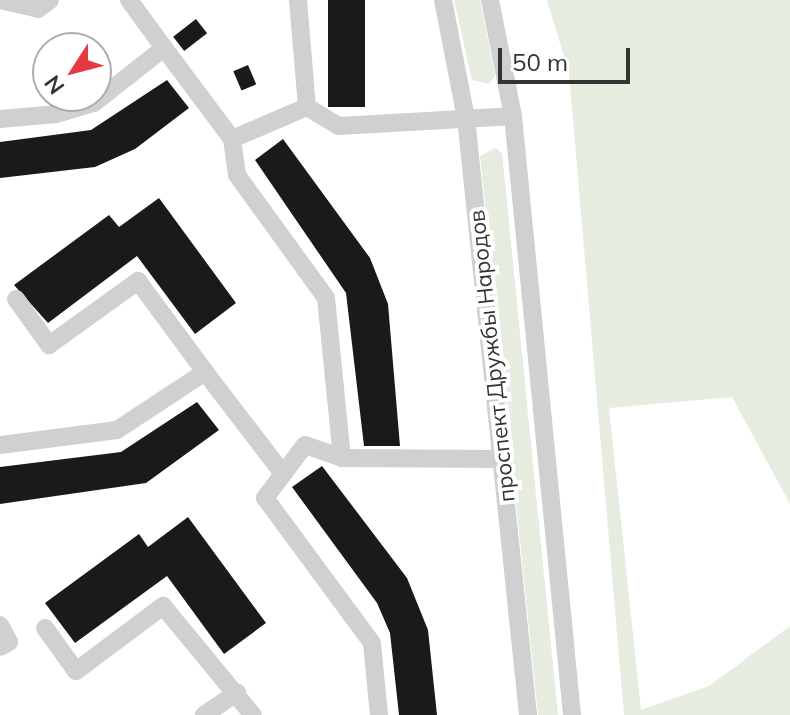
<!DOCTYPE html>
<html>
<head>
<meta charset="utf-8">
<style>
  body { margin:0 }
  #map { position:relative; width:790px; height:715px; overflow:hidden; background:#fff; font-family:Mulish,sans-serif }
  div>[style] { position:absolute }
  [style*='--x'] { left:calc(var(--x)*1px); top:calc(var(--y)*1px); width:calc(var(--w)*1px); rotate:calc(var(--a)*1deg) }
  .green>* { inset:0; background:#e6ecdf }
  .building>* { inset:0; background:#1a1a1a; transform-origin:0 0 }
  .minor>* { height:18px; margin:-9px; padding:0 9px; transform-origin:9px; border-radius:9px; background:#d0d0d0 }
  span { translate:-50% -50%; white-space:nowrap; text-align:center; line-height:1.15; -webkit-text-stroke:8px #fff; paint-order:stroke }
  .street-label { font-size:22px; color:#333 }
  .north { position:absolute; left:32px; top:32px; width:80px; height:80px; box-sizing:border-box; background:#fff; border:2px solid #adadad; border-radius:50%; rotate:234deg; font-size:22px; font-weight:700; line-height:32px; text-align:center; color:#333 }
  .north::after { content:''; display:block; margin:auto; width:28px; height:36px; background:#e63946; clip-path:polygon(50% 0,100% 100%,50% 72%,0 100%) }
  .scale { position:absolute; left:498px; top:48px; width:132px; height:36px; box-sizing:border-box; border:4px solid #333; border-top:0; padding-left:10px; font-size:24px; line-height:28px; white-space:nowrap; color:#333; -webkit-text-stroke:6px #fff; paint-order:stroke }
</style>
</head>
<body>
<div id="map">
  <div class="green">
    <div style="clip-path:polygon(454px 0,480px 0,495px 75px,489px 84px,472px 80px)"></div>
    <div style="clip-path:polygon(547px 0,790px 0,790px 504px,732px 397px,609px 408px,641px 710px,709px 686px,790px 626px,790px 715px,624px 715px,569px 73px)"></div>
    <div style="clip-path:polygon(495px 148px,502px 153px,558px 715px,538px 715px,480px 156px)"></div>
  </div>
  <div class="building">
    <div style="left:328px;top:0;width:37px;height:107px"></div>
    <div style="left:196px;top:19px;width:18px;height:29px;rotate:52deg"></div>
    <div style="left:248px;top:65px;width:21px;height:16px;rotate:67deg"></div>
    <div style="clip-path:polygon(167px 80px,189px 108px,135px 149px,95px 167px,0 178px,0 142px,91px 130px)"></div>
    <div style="clip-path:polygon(283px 139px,370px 258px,388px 304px,400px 446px,364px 446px,346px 293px,255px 160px)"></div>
    <div style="clip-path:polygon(159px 198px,236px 303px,195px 334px,137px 256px,48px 323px,14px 285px,109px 215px,119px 227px)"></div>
    <div style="clip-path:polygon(197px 402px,219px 430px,146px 483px,0 504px,0 467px,121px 452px)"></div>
    <div style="clip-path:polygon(322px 466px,407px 578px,428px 630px,437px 715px,399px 715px,390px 633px,377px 603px,292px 487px)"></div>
    <div style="clip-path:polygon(188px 517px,266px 623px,224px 654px,167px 576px,75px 643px,45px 603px,139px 534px,148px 547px)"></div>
  </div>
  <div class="minor">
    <div style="--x:0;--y:0;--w:39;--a:13"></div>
    <div style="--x:38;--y:9;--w:15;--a:-37"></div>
    <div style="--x:129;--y:0;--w:59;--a:53.9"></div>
    <div style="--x:443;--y:0;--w:120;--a:79"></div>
    <div style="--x:466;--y:118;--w:600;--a:84.07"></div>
    <div style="--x:490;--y:0;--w:118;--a:78.8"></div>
    <div style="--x:513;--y:116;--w:602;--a:84.37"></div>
    <div style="--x:307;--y:107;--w:37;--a:31"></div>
    <div style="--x:339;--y:126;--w:174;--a:-3.3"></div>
    <div style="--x:0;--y:119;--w:57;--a:-5"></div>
    <div style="--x:57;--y:114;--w:39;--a:-17"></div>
    <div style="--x:94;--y:103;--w:89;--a:-38.2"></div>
    <div style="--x:164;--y:48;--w:114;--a:53.2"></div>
    <div style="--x:232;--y:139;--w:36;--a:82"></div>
    <div style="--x:237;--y:175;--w:152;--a:54.1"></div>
    <div style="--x:326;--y:298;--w:161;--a:84.3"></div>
    <div style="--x:232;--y:139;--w:82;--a:-23.1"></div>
    <div style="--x:307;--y:107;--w:107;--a:-94.8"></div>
    <div style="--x:16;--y:299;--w:57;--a:54.3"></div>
    <div style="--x:49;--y:345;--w:110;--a:-35.7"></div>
    <div style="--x:138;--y:281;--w:113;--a:53.6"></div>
    <div style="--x:0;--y:445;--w:118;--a:-7.3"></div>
    <div style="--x:117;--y:430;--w:105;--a:-33.4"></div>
    <div style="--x:205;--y:372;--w:125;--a:52.5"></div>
    <div style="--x:0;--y:625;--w:19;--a:62"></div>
    <div style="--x:9;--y:642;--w:10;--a:151"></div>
    <div style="--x:45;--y:628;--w:53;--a:54.2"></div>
    <div style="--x:76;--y:671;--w:109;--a:-36.8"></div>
    <div style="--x:163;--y:606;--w:141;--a:50.5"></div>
    <div style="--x:204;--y:715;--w:40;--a:-34"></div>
    <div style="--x:379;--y:715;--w:72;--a:-95.6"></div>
    <div style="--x:372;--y:643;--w:180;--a:-126.4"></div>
    <div style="--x:265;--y:498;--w:66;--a:-53"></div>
    <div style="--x:305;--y:445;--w:39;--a:19"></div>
    <div style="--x:342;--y:458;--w:161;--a:0.4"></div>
  </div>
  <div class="street-label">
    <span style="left:492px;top:356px;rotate:-96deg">проспект Дружбы Народов</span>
  </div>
  <div class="north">N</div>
  <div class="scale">50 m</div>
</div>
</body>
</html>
